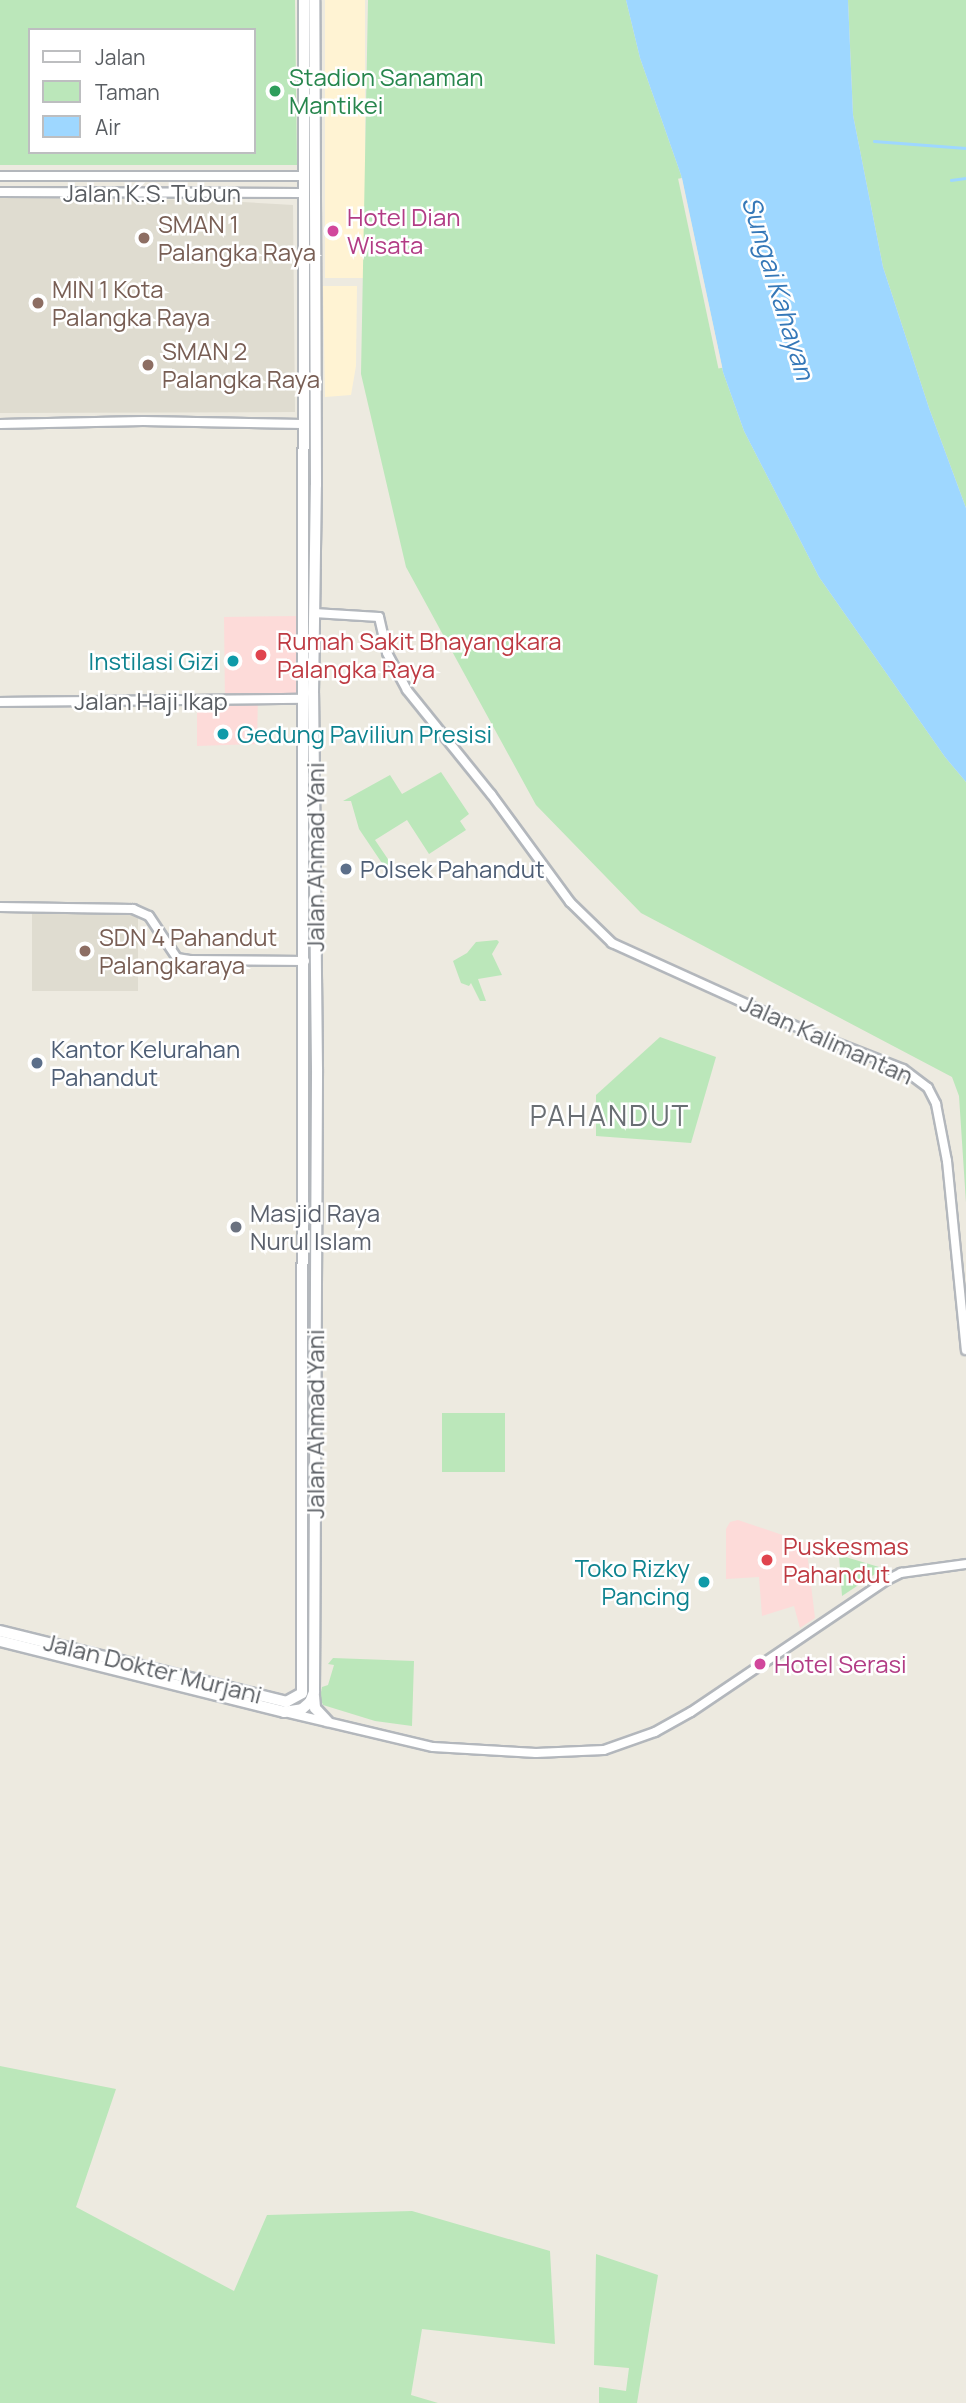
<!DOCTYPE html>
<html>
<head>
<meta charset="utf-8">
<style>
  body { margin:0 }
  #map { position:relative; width:966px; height:2403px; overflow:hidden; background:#edeae0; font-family:Manrope,sans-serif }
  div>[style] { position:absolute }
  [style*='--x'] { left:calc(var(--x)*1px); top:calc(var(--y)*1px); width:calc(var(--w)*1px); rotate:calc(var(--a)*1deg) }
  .commercial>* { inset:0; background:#fff3d3; transform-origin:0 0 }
  .education>* { inset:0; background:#dfdcd0; transform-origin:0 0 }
  .medical>* { inset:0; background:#fddbd9 }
  .green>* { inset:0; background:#bbe7ba; transform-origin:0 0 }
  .water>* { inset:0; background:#9ed7ff }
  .pier>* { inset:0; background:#edeae0; transform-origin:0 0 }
  .stream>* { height:2.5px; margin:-1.25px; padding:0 1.25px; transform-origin:1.25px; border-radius:1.25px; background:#9ed7ff }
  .roads { filter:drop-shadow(2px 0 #b3b7bc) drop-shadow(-2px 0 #b3b7bc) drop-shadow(0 2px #b3b7bc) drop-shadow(0 -2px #b3b7bc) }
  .tertiary>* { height:8px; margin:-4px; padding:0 4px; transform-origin:4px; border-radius:4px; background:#fff }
  .secondary>* { height:10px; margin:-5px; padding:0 5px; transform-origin:5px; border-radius:5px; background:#fff }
  .dots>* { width:19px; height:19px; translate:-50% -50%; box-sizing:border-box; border:4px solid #fff; border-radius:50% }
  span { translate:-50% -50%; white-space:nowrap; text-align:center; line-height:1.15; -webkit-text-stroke:5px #fff; paint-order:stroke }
  .leisure-label { font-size:24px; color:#27864d }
  .left { translate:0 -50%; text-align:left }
  .street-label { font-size:24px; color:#595d62 }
  .hotel-label { font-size:24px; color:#b23c85 }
  .education-label { font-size:24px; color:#785e54 }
  .health-label { font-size:24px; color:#be3a42 }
  .culture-label { font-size:24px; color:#0d838f }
  .right { translate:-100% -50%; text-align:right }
  .service-label { font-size:24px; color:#4e5e75 }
  .worship-label { font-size:24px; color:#5b616d }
  .water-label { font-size:26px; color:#3578b8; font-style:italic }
  .quarter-label { font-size:28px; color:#6a6f74; letter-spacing:2px }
  .legend { position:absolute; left:28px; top:28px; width:228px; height:126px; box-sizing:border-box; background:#fff; border:2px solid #bdbec0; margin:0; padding:9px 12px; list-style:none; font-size:21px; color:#595d62 }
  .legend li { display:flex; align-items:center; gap:14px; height:35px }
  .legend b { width:35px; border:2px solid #bdbec0 }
</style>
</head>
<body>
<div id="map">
  <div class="commercial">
    <div style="left:325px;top:0;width:40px;height:278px"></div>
    <div style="clip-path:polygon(323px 286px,357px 286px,356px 366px,351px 395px,325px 397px)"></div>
  </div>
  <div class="education">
    <div style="clip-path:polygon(0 198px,208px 200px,293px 205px,295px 412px,0 413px)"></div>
    <div style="left:138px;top:911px;width:80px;height:106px;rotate:90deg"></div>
  </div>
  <div class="medical">
    <div style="clip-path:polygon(298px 616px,299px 693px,258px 694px,257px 744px,197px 746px,197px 706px,225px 706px,224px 617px)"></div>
    <div style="clip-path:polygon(738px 1520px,806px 1543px,815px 1618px,800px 1628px,794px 1606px,762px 1616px,759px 1577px,726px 1579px,726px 1529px,730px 1522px)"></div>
  </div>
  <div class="green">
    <div style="clip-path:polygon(evenodd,0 0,295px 0,297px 165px,0 165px,0 0,30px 30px,254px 30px,254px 152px,30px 152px,30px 30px)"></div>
    <div style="clip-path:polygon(368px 0,626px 0,640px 58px,681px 175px,723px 372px,744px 431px,819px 577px,945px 757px,966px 782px,966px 1203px,959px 1096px,952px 1077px,641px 913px,536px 805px,406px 567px,361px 374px)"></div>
    <div style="clip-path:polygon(848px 0,966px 0,966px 508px,929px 408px,883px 267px,853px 115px)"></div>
    <div style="clip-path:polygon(441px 772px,469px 814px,460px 821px,466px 830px,429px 854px,407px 820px,375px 840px,398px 874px,392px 878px,359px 829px,351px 801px,343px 801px,390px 775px,402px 794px)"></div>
    <div style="clip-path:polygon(497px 940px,499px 942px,492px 954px,502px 975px,478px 979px,486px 1001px,480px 1001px,471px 983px,469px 986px,461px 983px,453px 961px,467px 953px,476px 942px)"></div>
    <div style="clip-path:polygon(660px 1037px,716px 1057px,691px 1143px,596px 1136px,596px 1095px)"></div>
    <div style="left:442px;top:1413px;width:63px;height:59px"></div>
    <div style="clip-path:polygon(839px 1555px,879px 1567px,881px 1570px,842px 1596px)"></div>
    <div style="clip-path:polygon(333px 1658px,414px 1661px,412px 1726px,375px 1721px,323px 1705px,320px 1698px,322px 1687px,328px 1685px,334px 1665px,328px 1664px)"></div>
    <div style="clip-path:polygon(0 2066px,116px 2089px,76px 2207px,234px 2291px,267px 2215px,412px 2211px,550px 2251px,555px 2344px,422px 2329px,411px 2395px,438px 2403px,0 2403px)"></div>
    <div style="clip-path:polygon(596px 2254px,658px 2275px,637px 2403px,599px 2403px,599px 2387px,626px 2391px,629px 2368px,594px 2365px)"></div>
  </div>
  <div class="water">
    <div style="clip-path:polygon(626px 0,848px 0,853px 115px,883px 267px,929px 408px,966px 508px,966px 782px,945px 757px,819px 577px,744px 431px,723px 372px,681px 175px,640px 58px)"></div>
  </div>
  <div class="pier">
    <div style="left:682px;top:178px;width:194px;height:4px;rotate:78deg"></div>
  </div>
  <div class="stream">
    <div style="--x:874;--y:141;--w:92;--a:4.4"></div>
    <div style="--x:951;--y:180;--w:15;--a:-8"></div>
  </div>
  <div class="roads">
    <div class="tertiary">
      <div style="--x:0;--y:176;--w:303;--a:0"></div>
      <div style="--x:0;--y:192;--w:303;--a:0.2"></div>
      <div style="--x:0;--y:424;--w:143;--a:-1.2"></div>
      <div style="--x:143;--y:421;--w:159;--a:1.1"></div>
      <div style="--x:314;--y:613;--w:65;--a:3.5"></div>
      <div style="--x:379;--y:617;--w:37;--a:77"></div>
      <div style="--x:387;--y:653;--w:42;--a:61.6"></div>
      <div style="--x:407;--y:690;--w:134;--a:51.1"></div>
      <div style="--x:491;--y:794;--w:134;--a:53.8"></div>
      <div style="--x:570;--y:902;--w:59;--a:44.3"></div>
      <div style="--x:612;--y:943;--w:213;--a:24.4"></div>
      <div style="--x:806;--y:1031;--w:104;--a:21.4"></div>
      <div style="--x:903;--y:1069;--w:31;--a:37"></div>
      <div style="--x:928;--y:1088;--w:18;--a:63"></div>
      <div style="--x:936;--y:1104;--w:58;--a:79.1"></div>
      <div style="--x:947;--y:1161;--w:190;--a:84.3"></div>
      <div style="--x:0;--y:702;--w:301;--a:-0.6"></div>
      <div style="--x:0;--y:907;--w:133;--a:0.9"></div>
      <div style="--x:133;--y:909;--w:17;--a:24"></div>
      <div style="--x:149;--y:916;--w:50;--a:56.3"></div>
      <div style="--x:177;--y:958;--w:13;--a:9"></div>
      <div style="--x:190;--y:960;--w:115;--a:0.5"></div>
      <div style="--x:289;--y:1713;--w:148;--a:13.3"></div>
      <div style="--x:433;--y:1747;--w:103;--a:3.3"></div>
      <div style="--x:536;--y:1753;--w:68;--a:-2.5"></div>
      <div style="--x:604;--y:1750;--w:54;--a:-19.4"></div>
      <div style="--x:655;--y:1732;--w:41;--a:-29.1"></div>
      <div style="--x:691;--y:1712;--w:236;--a:-34"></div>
      <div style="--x:887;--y:1580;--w:16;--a:-27"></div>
      <div style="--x:901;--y:1573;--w:66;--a:-7.9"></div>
    </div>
    <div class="secondary">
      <div style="--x:0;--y:1631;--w:295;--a:13.9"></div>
      <div style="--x:286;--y:1702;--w:18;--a:-29"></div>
      <div style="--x:302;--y:1693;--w:1693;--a:-89.93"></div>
      <div style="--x:0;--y:1641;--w:293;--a:14"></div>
      <div style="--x:284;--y:1712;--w:18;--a:-9"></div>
      <div style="--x:302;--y:1709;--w:11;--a:-41"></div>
      <div style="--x:310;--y:1702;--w:11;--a:-68"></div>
      <div style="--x:314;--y:1692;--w:623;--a:-89.72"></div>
      <div style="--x:317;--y:1069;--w:376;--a:-90.6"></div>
      <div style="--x:313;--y:693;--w:208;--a:-89.2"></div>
      <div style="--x:316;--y:485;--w:485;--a:-90.2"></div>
      <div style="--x:314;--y:1696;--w:12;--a:85"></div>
      <div style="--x:315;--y:1708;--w:18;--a:47"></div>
    </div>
  </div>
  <div class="dots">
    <div style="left:275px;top:91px;background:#2e9e5b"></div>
    <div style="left:333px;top:231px;background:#d1479c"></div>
    <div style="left:144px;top:238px;background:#8d6e63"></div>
    <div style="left:38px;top:303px;background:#8d6e63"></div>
    <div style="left:148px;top:365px;background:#8d6e63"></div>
    <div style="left:261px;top:655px;background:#e0444e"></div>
    <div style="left:233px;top:661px;background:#0f9aa8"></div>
    <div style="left:223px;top:734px;background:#0f9aa8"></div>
    <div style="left:346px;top:869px;background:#5c6f8a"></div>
    <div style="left:85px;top:951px;background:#8d6e63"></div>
    <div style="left:37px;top:1063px;background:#5c6f8a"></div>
    <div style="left:236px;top:1227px;background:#6b7280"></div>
    <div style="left:767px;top:1560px;background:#e0444e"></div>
    <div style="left:704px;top:1582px;background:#0f9aa8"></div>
    <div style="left:760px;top:1664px;background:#d1479c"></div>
  </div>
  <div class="leisure-label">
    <span class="left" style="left:289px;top:91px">Stadion Sanaman<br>Mantikei</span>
  </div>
  <div class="street-label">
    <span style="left:152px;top:193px">Jalan K.S. Tubun</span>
    <span style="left:151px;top:701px">Jalan Haji Ikap</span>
    <span style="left:315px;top:857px;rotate:-90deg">Jalan Ahmad Yani</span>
    <span style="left:827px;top:1039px;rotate:24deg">Jalan Kalimantan</span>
    <span style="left:315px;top:1424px;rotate:-90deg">Jalan Ahmad Yani</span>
    <span style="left:153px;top:1668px;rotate:14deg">Jalan Dokter Murjani</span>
  </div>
  <div class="hotel-label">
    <span class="left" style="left:347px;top:231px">Hotel Dian<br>Wisata</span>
    <span class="left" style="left:774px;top:1664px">Hotel Serasi</span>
  </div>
  <div class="education-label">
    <span class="left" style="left:158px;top:238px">SMAN 1<br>Palangka Raya</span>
    <span class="left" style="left:52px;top:303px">MIN 1 Kota<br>Palangka Raya</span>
    <span class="left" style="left:162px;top:365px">SMAN 2<br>Palangka Raya</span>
    <span class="left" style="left:99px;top:951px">SDN 4 Pahandut<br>Palangkaraya</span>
  </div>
  <div class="health-label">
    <span class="left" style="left:277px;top:655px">Rumah Sakit Bhayangkara<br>Palangka Raya</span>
    <span class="left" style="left:783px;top:1560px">Puskesmas<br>Pahandut</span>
  </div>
  <div class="culture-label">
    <span class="right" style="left:219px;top:661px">Instilasi Gizi</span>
    <span class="left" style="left:237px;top:734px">Gedung Paviliun Presisi</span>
    <span class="right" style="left:690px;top:1582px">Toko Rizky<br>Pancing</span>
  </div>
  <div class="service-label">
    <span class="left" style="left:360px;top:869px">Polsek Pahandut</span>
    <span class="left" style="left:51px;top:1063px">Kantor Kelurahan<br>Pahandut</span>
  </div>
  <div class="worship-label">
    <span class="left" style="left:250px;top:1227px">Masjid Raya<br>Nurul Islam</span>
  </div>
  <div class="water-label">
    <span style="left:778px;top:288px;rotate:73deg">Sungai Kahayan</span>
  </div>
  <div class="quarter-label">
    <span style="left:610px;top:1115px">PAHANDUT</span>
  </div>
  <ul class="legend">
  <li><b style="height:9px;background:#fff"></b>Jalan</li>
  <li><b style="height:19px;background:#bbe7ba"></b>Taman</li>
  <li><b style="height:19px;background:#9ed7ff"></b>Air</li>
  </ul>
</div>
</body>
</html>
